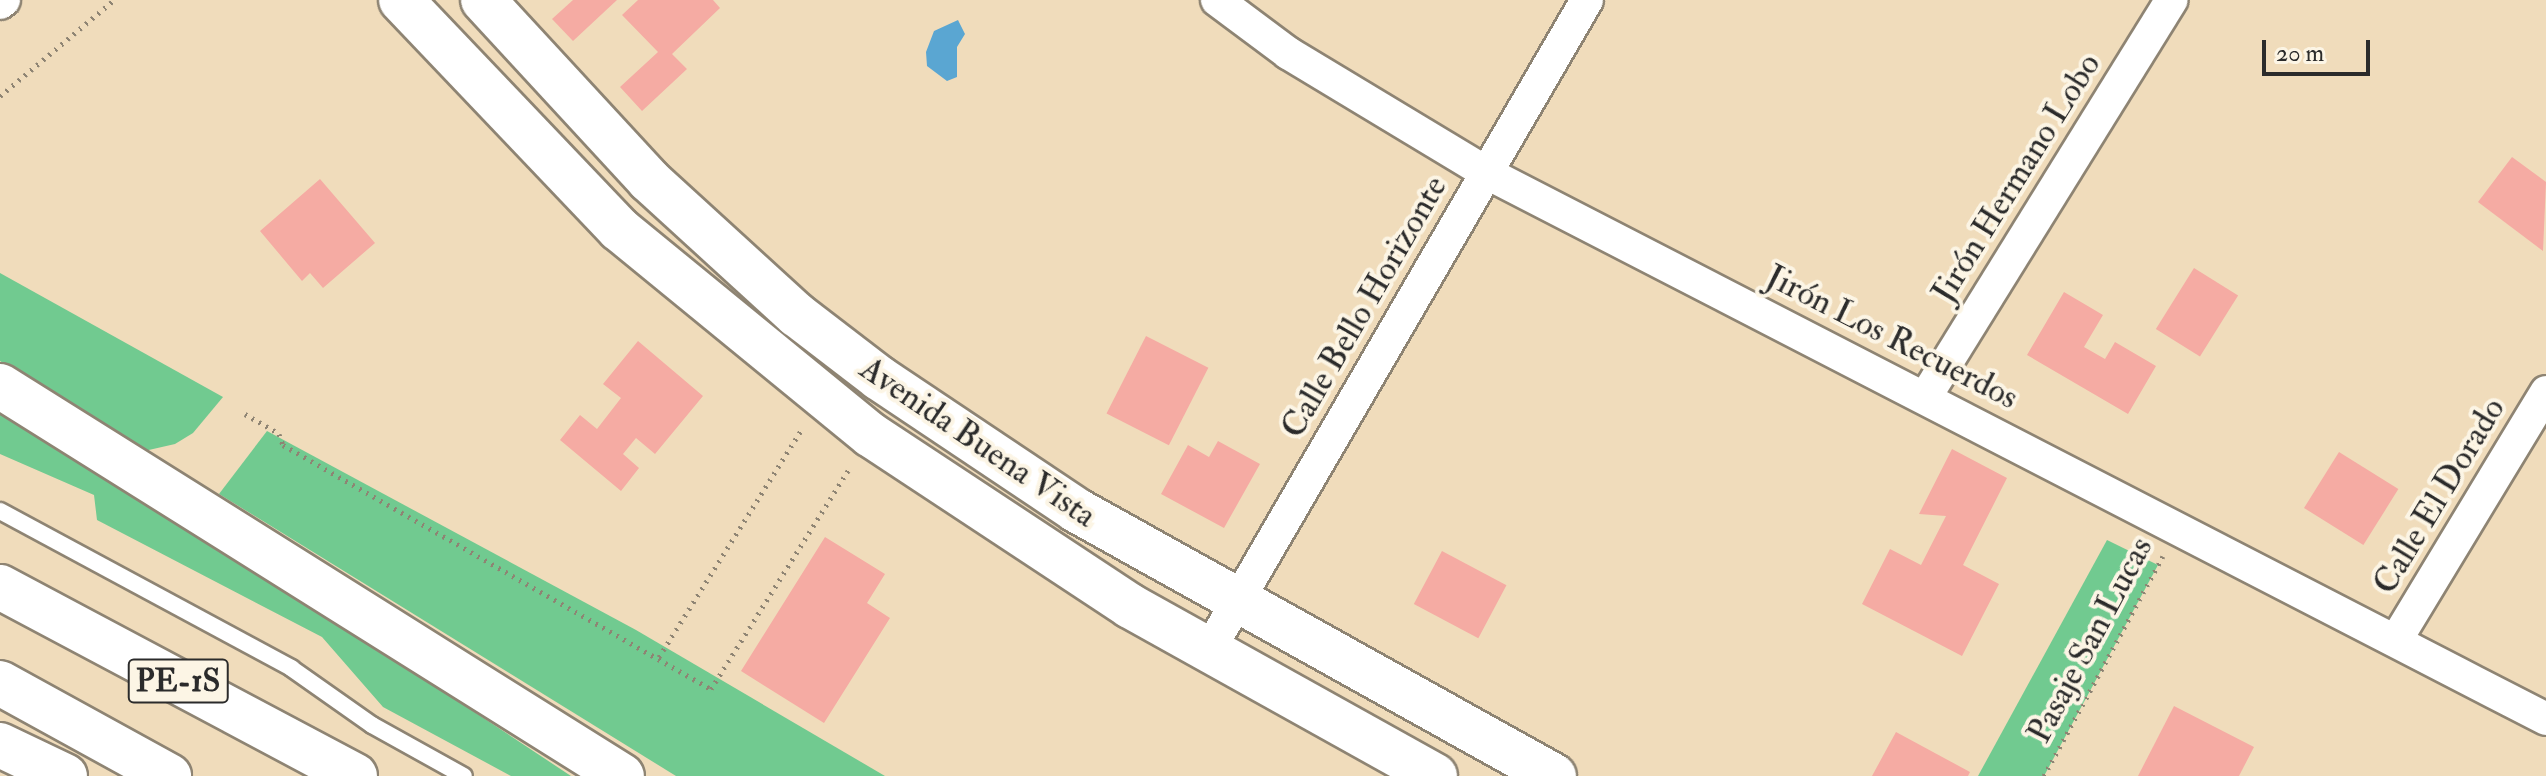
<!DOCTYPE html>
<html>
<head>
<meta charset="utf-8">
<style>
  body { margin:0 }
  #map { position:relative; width:2546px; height:776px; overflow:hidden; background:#f0dcbb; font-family:"IM FELL Double Pica",serif }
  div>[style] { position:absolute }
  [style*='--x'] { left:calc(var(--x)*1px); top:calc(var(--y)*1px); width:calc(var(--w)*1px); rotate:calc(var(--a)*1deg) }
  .green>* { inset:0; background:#71ca90 }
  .water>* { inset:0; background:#5aa6d2 }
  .building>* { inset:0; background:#f5aba3; transform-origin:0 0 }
  .path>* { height:5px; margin-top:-2.5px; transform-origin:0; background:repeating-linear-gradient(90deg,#8e8473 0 2px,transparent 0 8px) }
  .roads { filter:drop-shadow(2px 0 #8e8473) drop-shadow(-2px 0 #8e8473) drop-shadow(0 2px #8e8473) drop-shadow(0 -2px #8e8473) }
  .service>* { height:16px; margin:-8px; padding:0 8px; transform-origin:8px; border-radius:8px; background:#fff }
  .minor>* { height:32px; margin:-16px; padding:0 16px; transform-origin:16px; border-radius:16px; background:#fff }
  .secondary>* { height:44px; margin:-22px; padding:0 22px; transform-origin:22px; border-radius:22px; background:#fff }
  .motorway>* { height:44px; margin:-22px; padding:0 22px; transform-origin:22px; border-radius:22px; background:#fff }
  span { translate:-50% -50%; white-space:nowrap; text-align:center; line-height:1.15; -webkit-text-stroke:8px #fcf5e5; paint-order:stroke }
  .shield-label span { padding:2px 6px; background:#fcf5e5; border:2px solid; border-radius:6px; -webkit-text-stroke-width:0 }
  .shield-label { font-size:32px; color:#2b2b2b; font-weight:700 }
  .street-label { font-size:34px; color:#2b2b2b }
  .scale { position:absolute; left:2262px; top:40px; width:108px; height:36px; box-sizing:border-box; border:4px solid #2b2b2b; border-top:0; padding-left:10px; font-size:24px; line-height:28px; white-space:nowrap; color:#2b2b2b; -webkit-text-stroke:6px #fcf5e5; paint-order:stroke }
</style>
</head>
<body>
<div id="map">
  <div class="green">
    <div style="clip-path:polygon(0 273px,223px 397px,193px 433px,175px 444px,140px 452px,0 361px)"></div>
    <div style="clip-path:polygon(0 408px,290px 590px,571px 776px,511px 776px,383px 707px,322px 637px,97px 520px,94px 495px,0 454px)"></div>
    <div style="clip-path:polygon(267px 431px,636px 630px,885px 776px,676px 776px,219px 494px)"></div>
    <div style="clip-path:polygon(2107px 540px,2158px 565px,2044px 776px,1978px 776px)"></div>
  </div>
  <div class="water">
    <div style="clip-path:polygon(958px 20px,965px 34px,957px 47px,957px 77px,947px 81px,927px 66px,926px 52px,934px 31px)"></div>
  </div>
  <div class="building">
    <div style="clip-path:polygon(573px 0,617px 0,573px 41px,552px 19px)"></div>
    <div style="clip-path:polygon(638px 0,713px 0,720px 8px,672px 54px,687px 69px,642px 111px,620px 87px,658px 52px,622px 15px)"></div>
    <div style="clip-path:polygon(2512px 157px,2546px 182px,2543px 251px,2478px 202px)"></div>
    <div style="clip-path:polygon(320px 179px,375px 243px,323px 288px,310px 273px,302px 281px,260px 231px)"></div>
    <div style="left:2194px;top:268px;width:52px;height:72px;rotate:32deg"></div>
    <div style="clip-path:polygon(2064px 292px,2103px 315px,2084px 347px,2105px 359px,2115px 342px,2156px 366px,2128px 414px,2027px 355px)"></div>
    <div style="left:1146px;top:336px;width:70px;height:87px;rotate:27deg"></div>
    <div style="clip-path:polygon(638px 341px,703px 396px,655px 454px,636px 438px,623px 454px,639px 468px,621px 491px,560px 440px,580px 415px,597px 429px,621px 398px,603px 384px)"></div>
    <div style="clip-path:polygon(1218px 441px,1260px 464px,1224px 528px,1161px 494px,1188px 445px,1209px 457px)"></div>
    <div style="clip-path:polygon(1952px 449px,2007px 478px,1963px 565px,1999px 584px,1962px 656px,1862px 604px,1890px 549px,1921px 565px,1946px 516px,1919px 514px)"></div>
    <div style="left:2339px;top:452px;width:70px;height:66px;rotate:32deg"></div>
    <div style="clip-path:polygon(825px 537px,885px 574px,867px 603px,890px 618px,824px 723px,741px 671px)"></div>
    <div style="left:1442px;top:551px;width:73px;height:60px;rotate:28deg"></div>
    <div style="clip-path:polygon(2174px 706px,2254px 747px,2239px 776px,2138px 776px)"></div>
    <div style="clip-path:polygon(1896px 732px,1970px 772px,1968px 776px,1872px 776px)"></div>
  </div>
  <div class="path">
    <div style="--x:0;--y:96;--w:149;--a:-40.1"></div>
    <div style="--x:245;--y:414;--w:39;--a:30"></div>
    <div style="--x:279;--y:434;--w:12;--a:70"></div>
    <div style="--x:283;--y:445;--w:493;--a:29.7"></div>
    <div style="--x:711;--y:689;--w:263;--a:-57.9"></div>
    <div style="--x:659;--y:657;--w:271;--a:-57.9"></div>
    <div style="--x:2044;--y:776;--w:250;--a:-61.6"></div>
  </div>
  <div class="roads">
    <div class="service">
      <div style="--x:0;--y:511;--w:331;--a:28.3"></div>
      <div style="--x:291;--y:668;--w:99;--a:35.1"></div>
      <div style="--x:372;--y:725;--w:105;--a:29"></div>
    </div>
    <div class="minor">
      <div style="--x:1217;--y:0;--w:89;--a:36.7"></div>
      <div style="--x:1288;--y:53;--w:230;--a:31.1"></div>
      <div style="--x:1485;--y:172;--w:1194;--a:27.27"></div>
      <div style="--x:0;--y:3;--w:5;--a:-37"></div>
      <div style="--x:1926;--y:396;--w:466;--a:-58.2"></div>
      <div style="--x:2396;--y:640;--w:290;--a:-58.8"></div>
      <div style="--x:1208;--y:652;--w:754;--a:-59.83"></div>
    </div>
    <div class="secondary">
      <div style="--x:401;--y:0;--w:316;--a:46.4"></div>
      <div style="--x:619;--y:229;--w:325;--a:39.3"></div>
      <div style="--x:871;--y:435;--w:310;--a:33.4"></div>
      <div style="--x:1130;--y:606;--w:349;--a:29.1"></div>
      <div style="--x:483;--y:0;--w:245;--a:47.3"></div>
      <div style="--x:649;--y:180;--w:200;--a:42.4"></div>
      <div style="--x:797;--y:315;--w:103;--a:37.5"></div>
      <div style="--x:879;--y:378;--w:237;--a:33.8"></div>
      <div style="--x:1076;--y:510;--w:547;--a:29.1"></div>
    </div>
    <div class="motorway">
      <div style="--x:0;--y:386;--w:734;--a:32.09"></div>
      <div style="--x:0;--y:587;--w:402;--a:28"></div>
      <div style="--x:0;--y:683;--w:193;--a:28.8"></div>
      <div style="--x:0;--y:745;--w:72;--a:25.5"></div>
    </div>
  </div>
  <div class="shield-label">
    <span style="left:178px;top:681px">PE-1S</span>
  </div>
  <div class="street-label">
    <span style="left:2016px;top:178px;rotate:-58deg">Jirón Hermano Lobo</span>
    <span style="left:1364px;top:307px;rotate:-60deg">Calle Bello Horizonte</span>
    <span style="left:1892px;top:337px;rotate:27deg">Jirón Los Recuerdos</span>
    <span style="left:978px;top:442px;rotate:34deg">Avenida Buena Vista</span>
    <span style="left:2439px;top:496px;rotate:-59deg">Calle El Dorado</span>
    <span style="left:2090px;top:640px;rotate:-62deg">Pasaje San Lucas</span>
  </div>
  <div class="scale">20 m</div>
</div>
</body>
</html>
